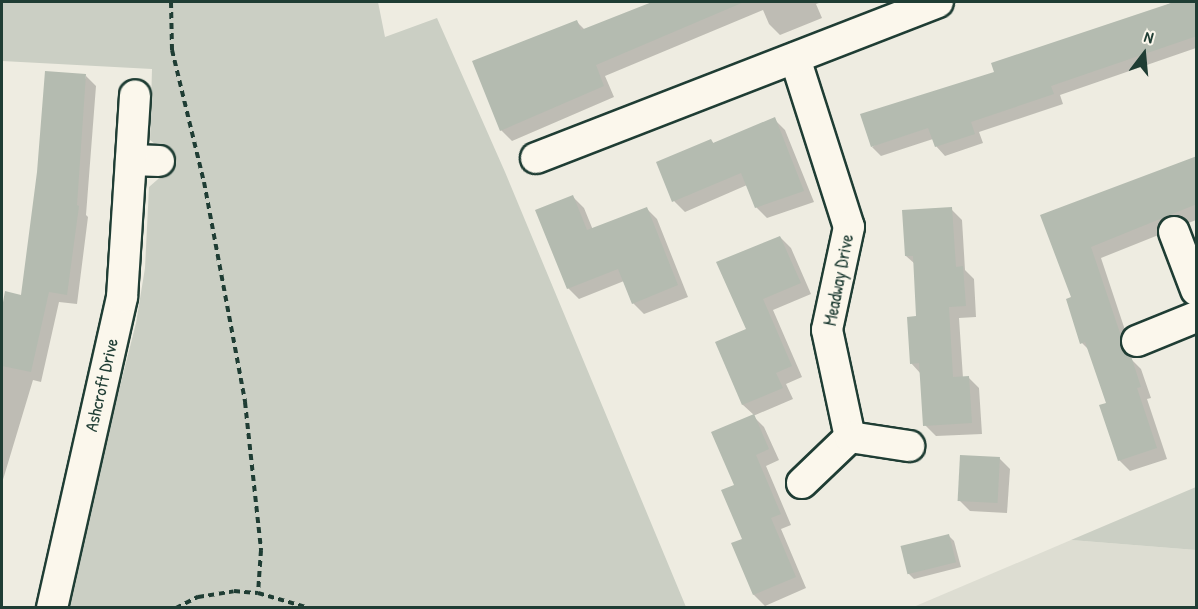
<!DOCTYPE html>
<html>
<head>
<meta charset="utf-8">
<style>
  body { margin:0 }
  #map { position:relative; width:1198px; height:609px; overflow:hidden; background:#eeece1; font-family:"Patrick Hand",sans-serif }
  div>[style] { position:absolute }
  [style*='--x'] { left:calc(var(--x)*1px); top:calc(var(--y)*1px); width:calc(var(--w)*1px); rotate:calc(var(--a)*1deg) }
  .built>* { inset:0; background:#ddddd2 }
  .green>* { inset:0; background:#cbcfc4 }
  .shadow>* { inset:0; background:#0003 }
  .building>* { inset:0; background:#b4bbb0; transform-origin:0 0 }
  .path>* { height:4px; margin-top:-2px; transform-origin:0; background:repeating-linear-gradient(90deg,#1f3d34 0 6px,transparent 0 10.5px) }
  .roads { filter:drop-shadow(2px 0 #1f3d34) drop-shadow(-2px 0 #1f3d34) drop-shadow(0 2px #1f3d34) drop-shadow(0 -2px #1f3d34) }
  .minor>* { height:30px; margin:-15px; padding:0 15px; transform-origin:15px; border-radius:15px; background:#fbf7ec }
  span { translate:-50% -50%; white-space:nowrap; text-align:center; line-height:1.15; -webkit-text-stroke:4.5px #fbf7ec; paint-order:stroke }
  .street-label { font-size:18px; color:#1f3d34 }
  .frame { position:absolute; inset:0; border:3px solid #1f3d34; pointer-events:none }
  .north { position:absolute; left:1114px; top:24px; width:60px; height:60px; -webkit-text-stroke:4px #fbf7ec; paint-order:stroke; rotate:16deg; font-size:16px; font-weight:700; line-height:24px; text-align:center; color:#1f3d34 }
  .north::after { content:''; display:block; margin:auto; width:21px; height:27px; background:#1f3d34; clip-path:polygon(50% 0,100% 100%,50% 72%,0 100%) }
</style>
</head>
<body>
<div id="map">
  <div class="built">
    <div style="clip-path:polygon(1071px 540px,1196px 550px,1196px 607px,911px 608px)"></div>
  </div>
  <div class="green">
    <div style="clip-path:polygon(2px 2px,378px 2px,385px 37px,437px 18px,505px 172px,686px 607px,69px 607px,110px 426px,136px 323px,145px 268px,149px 187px,165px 173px,165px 152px,150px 140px,152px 69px,2px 61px)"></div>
    <div style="clip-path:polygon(1196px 487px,1196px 550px,1071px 540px)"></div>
  </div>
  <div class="shadow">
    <div style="clip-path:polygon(657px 2px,822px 2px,816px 4px,822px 18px,780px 35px,769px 24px,763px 10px,605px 76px,614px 97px,512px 141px,501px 130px,577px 22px,585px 30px)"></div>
    <div style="clip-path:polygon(1174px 2px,1196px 2px,1196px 48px,1060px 95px,1063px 104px,979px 132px,983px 143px,945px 156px,936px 146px,933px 139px,881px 156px,872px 147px,996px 73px)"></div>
    <div style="clip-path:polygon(86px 76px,96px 86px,86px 215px,88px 217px,77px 304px,59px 302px,41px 382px,33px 380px,2px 483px,2px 314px,6px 293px,23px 297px)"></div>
    <div style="clip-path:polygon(774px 119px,785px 130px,814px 202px,767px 218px,756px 207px,747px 185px,685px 212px,674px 201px,711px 140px,714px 144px)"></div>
    <div style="clip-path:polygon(1196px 158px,1196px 220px,1101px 258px,1131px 348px,1131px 359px,1141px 369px,1151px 398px,1147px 399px,1167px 459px,1130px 471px,1119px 460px,1108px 404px,1090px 351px,1082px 343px,1073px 298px,1042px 215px)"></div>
    <div style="clip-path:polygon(573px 197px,584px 208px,593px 230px,646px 208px,657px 219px,688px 297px,644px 314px,633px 303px,624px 281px,579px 299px,568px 288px)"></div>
    <div style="clip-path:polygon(951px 209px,962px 220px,965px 270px,974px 279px,976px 317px,959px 318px,963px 378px,968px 377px,979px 388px,982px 434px,936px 436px,925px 425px,921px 374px,911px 363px,918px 318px,915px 264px,906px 256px)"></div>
    <div style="clip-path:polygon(780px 237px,791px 248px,811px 294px,773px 310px,802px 377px,786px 384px,793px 399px,753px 416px,764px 427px,779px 460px,766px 466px,791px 525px,781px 529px,806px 588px,765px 606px,754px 595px,733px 544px,744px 539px,723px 491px,736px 486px,713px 433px,754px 415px,743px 405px,717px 343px,748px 330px,718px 263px)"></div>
    <div style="clip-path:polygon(999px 458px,1010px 469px,1007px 513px,970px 511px,959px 500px)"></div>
    <div style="clip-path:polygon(948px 535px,954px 541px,961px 567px,914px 579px,908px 573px)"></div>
  </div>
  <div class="building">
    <div style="clip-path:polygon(652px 2px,744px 2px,596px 65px,604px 86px,500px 131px,472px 61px,577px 20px,581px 30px)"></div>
    <div style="clip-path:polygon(1174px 2px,1197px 2px,1197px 36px,1051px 86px,1054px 94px,971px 122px,975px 134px,935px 147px,928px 128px,871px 147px,860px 114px,994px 72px,991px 63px)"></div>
    <div style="clip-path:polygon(45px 71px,86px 74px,77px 205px,79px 206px,67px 295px,49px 292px,31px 372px,2px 366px,2px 308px,5px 291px,21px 295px,37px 172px)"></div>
    <div style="clip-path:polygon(775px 117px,804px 191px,755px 208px,741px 173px,672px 202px,656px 162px,711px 139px,713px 143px)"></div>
    <div style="clip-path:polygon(1197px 156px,1197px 204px,1091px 247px,1121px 336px,1121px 347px,1131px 356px,1141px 387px,1137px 388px,1157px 448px,1118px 461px,1099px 405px,1106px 403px,1085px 342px,1080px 344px,1066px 299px,1071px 297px,1040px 215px)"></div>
    <div style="clip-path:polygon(573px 195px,587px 230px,647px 207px,678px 285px,632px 304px,618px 269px,567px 289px,535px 210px)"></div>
    <div style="clip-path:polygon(952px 207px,956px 267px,963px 266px,966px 306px,949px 307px,953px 377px,969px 376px,972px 423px,923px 426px,919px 363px,910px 364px,907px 317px,916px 316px,913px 256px,905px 256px,902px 210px)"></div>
    <div style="clip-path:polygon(780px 236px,801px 283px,763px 299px,792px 366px,776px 373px,783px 388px,742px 405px,715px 342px,746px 329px,716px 262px)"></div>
    <div style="clip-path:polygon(754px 414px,769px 449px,756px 455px,781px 514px,771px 518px,796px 577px,753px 595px,731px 543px,742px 539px,721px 490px,734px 485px,711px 432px)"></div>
    <div style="left:960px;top:455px;width:40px;height:46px;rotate:3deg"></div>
    <div style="left:949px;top:534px;width:29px;height:50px;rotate:76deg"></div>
  </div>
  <div class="path">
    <div style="--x:171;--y:2;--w:48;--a:88.8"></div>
    <div style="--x:172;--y:50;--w:136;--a:76.4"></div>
    <div style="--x:204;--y:182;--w:224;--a:79.4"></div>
    <div style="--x:245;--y:402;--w:149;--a:83.8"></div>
    <div style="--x:261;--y:550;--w:43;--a:94"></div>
    <div style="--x:176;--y:608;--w:25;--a:-27"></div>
    <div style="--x:198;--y:597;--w:36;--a:-9"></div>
    <div style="--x:234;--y:591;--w:24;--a:5"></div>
    <div style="--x:258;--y:593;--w:53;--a:16.4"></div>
  </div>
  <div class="roads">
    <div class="minor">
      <div style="--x:795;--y:58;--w:177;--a:72.3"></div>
      <div style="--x:849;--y:227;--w:105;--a:102.1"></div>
      <div style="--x:827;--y:330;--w:109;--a:77.9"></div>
      <div style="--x:536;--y:158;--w:431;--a:-21.2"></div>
      <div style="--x:131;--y:160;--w:28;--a:2"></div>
      <div style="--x:1174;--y:232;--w:62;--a:69.2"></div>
      <div style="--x:1137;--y:341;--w:64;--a:-22.1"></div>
      <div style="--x:802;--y:483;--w:66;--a:-43.8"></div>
      <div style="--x:850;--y:437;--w:60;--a:8.7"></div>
      <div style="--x:52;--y:608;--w:319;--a:-77.3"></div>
      <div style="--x:122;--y:297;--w:202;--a:-86.3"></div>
    </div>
  </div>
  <div class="street-label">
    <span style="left:839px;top:280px;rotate:-79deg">Meadway Drive</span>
    <span style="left:102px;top:385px;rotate:-77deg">Ashcroft Drive</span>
  </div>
  <div class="frame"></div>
  <div class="north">N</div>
</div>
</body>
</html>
